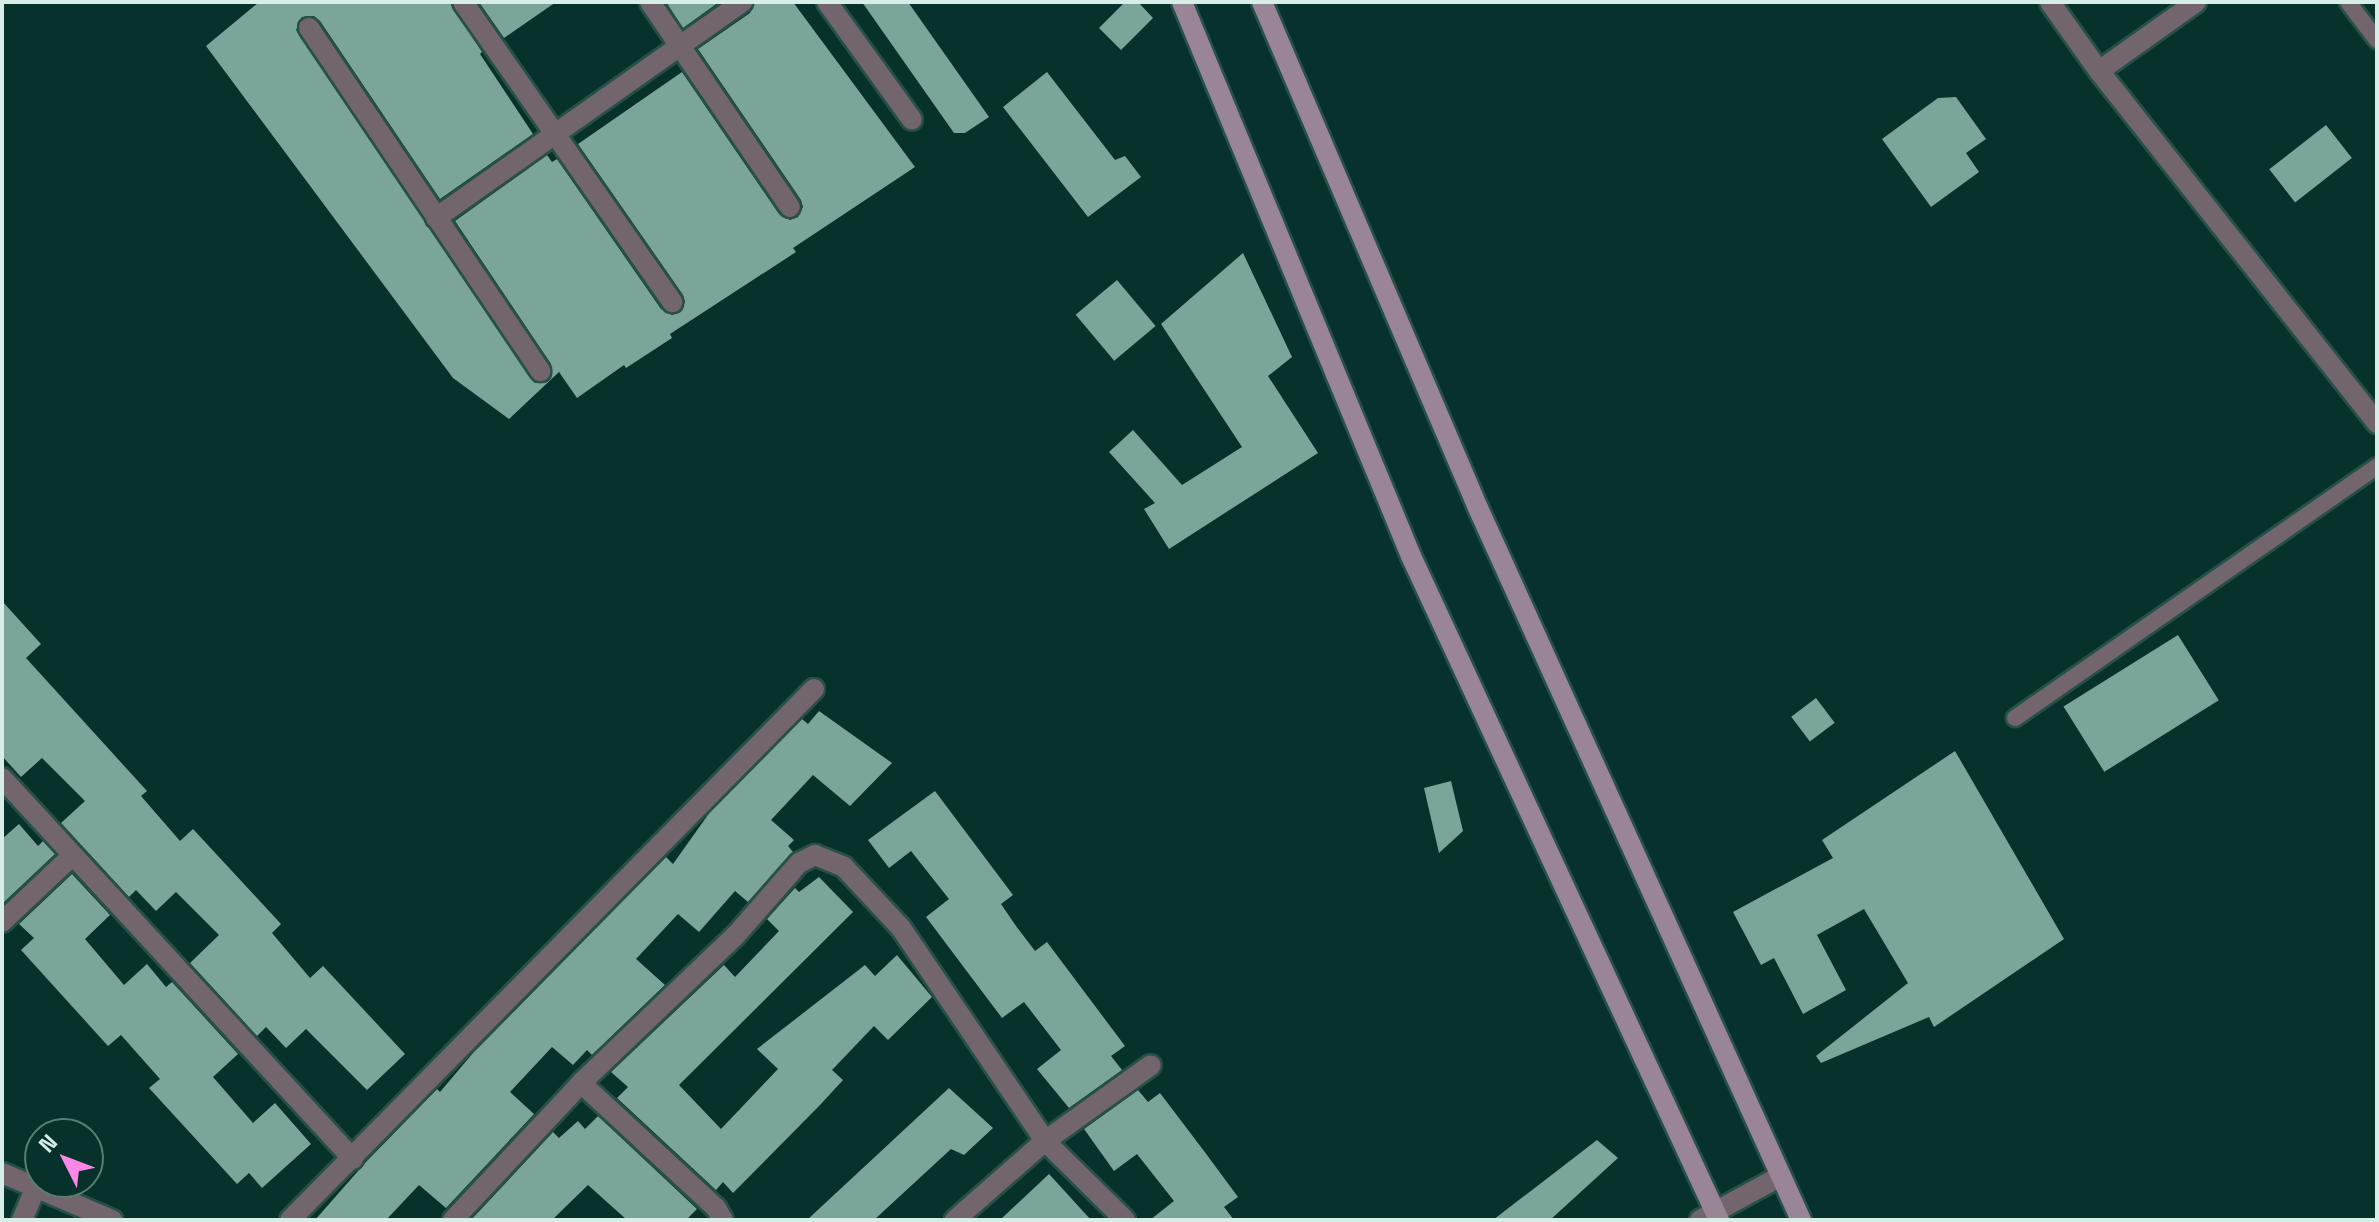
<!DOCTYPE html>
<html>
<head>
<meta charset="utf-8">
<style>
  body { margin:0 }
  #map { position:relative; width:2379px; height:1222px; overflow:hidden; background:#06322b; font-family:"Space Grotesk",sans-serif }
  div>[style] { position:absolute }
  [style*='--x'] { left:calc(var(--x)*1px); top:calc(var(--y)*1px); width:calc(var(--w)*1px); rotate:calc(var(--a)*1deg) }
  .building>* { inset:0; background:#7ba59b; transform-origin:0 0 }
  .roads { filter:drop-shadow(2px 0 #275049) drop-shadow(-2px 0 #275049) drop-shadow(0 2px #275049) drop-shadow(0 -2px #275049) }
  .lane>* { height:16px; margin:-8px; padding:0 8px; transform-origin:8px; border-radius:8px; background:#72656e }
  .street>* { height:20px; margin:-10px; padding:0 10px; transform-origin:10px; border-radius:10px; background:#72656e }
  .secondary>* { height:20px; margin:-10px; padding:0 10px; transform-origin:10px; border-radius:10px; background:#998595 }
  span { translate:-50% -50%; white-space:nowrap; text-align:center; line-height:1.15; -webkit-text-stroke:8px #06322b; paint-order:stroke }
  .frame { position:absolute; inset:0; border:4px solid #d7ede7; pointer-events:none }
  .north { position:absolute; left:24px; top:1118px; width:80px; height:80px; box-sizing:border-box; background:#06322b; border:2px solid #5a7d76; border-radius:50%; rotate:312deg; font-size:22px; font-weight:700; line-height:32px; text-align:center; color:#d7ede7 }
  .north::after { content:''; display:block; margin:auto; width:28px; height:36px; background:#fb87e6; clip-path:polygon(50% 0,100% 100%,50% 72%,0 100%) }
</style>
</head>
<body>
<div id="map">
  <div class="building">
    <div style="clip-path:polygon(259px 2px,450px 2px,482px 52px,480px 54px,533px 134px,440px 199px,320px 21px,314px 16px,302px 17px,296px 30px,535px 383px,547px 382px,551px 377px,551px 364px,455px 221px,547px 155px,552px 162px,557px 159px,661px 309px,672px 315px,680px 312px,685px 302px,683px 295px,578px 144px,682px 72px,779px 214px,790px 220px,798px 217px,803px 207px,801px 200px,698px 49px,750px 13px,755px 2px,793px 2px,915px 167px,793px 248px,796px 252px,670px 334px,672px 338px,626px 368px,624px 365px,577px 398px,559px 372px,509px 419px,453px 378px,206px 46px)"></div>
    <div style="clip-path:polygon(479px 2px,556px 2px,504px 38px)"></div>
    <div style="clip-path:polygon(666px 2px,719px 2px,683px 28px)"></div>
    <div style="clip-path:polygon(862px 2px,908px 2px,989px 117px,965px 133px,954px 133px)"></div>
    <div style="clip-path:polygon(1125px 2px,1138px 2px,1153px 18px,1121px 50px,1099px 28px)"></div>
    <div style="clip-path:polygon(1047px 72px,1115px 160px,1125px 156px,1141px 177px,1088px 217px,1003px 107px)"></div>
    <div style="clip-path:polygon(1956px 97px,1986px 139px,1966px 153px,1979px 172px,1931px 207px,1882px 139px,1938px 98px)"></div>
    <div style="left:2326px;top:125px;width:42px;height:72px;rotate:52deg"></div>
    <div style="clip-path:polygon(1243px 253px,1292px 357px,1268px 376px,1318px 453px,1169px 549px,1144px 509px,1155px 503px,1109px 452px,1133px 430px,1182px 485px,1242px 447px,1161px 324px)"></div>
    <div style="left:1117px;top:280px;width:60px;height:54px;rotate:50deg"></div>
    <div style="clip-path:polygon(2px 601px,41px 644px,26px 658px,147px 791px,141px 796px,180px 841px,193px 829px,281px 924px,272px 933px,310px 978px,323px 966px,405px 1054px,367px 1090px,306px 1029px,286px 1048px,266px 1027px,257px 1036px,190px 963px,219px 935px,176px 892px,156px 911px,136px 890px,129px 897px,61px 823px,85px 801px,42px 758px,21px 777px,2px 756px)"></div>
    <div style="left:2178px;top:635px;width:77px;height:135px;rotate:58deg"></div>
    <div style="left:1816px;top:698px;width:31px;height:31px;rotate:53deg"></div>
    <div style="clip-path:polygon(819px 711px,892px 763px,850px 806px,813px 775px,771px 820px,794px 840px,788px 846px,793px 852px,748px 902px,735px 891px,699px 932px,678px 914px,636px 959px,665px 985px,592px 1055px,587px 1050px,573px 1065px,552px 1047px,510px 1092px,534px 1114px,446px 1208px,419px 1185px,386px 1220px,315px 1220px,366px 1162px,437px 1089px,440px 1092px,473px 1053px,666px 857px,673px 864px,710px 812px,802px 719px,808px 724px)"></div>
    <div style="clip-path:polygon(1955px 751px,2064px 939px,1934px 1027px,1929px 1017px,1821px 1063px,1816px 1056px,1908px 983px,1864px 909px,1817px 935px,1846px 990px,1803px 1014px,1774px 958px,1761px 965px,1733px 912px,1833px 858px,1822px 840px)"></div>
    <div style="clip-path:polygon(1451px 781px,1463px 831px,1439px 853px,1424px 788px)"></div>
    <div style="clip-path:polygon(935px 791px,1013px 895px,1001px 904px,1016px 926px,1035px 951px,1047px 942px,1125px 1046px,1111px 1056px,1122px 1070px,1069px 1108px,1037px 1069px,1061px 1050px,1024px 1002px,1002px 1018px,926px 917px,949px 899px,911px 851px,889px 868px,868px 840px)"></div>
    <div style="clip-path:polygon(19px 824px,38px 846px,43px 841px,55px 854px,2px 904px,2px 839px)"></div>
    <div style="clip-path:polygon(72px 874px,110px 915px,85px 939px,124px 985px,147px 964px,166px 987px,172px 982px,238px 1054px,213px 1077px,253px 1123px,275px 1103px,311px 1144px,262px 1188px,249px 1173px,237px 1184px,149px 1088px,160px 1079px,121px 1035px,108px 1046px,21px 950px,34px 938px,19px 924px)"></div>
    <div style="clip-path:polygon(819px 877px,853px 912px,679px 1085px,721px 1129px,778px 1069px,757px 1049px,865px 965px,875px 976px,897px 955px,932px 997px,888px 1040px,874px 1026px,832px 1070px,843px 1080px,820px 1105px,733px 1193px,723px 1182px,716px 1190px,617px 1098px,628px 1087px,611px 1072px,724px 965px,735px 977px,779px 931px,767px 919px,795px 888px,799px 892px)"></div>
    <div style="clip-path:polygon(949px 1088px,993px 1128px,964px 1155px,951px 1149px,874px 1220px,807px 1220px)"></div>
    <div style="clip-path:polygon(1138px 1090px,1148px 1102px,1160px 1093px,1204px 1151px,1238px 1197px,1224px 1207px,1234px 1220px,1150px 1220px,1174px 1201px,1137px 1154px,1114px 1171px,1084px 1129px)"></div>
    <div style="clip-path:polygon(598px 1116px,697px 1209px,686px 1220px,627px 1220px,588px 1185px,552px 1220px,471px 1220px,553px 1132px,559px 1138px,578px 1121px,585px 1129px)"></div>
    <div style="clip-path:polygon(1597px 1140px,1618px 1158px,1550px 1220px,1493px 1220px)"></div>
    <div style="clip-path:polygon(1049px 1174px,1091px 1220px,1000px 1220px)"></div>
  </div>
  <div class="roads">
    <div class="lane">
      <div style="--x:2348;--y:2;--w:48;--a:52.7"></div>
      <div style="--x:2015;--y:718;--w:441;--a:-34.8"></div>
    </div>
    <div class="street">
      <div style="--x:463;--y:2;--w:366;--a:55.1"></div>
      <div style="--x:650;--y:2;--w:248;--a:55.7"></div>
      <div style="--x:827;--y:2;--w:145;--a:54.2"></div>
      <div style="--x:2050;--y:2;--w:85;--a:54.6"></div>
      <div style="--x:2099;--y:71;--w:449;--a:51.7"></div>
      <div style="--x:309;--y:28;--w:414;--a:56"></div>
      <div style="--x:2099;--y:71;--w:119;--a:-35.4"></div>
      <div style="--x:436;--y:218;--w:375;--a:-35.2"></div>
      <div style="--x:2;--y:778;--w:518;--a:47.35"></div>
      <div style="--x:2;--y:922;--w:95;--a:-43.3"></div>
      <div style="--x:581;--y:1083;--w:184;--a:42.8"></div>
      <div style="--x:716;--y:1208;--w:14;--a:60"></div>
      <div style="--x:2;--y:1173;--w:120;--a:23.1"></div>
      <div style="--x:22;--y:1220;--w:34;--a:-67"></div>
      <div style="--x:290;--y:1220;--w:746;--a:-45.38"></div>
      <div style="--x:453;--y:1220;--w:187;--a:-46.9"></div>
      <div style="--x:581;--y:1083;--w:214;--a:-43.7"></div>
      <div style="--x:736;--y:935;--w:96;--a:-48.8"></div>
      <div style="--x:799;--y:863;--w:18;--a:-27"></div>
      <div style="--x:815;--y:855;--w:31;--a:22"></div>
      <div style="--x:844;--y:867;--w:83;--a:46.9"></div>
      <div style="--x:901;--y:928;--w:257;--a:55.9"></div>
      <div style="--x:1045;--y:1141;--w:130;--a:-35.6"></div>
      <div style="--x:955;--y:1220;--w:120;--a:-41.3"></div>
      <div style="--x:1045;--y:1141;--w:112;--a:44.6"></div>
      <div style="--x:1700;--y:1220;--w:92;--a:-28.5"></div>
    </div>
    <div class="secondary">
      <div style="--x:1182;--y:2;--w:599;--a:67.54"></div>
      <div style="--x:1411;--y:556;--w:732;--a:65.12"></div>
      <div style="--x:1262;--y:2;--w:550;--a:66.88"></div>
      <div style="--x:1478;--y:508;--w:782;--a:65.6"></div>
    </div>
  </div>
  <div class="frame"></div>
  <div class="north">N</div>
</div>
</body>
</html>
